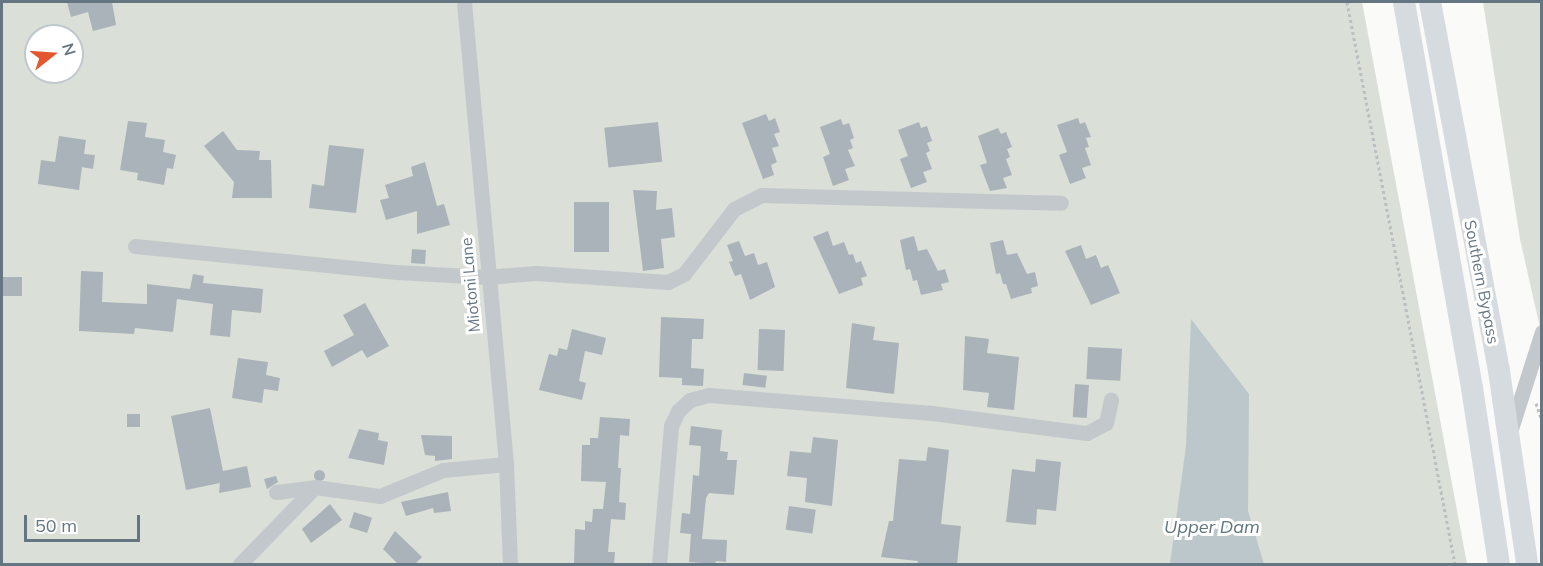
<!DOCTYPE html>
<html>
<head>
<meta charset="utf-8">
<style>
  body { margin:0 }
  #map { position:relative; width:1543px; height:566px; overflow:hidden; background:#fafaf8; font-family:Mulish,sans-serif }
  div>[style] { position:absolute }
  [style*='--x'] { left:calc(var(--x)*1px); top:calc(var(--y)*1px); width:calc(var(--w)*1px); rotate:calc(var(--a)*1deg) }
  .green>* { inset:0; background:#dadfd7 }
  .water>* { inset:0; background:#bbc7cb }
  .building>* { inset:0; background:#aab3b9; transform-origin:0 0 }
  .round { border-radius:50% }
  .path>* { height:3px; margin-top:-1.5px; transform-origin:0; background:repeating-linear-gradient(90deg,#bbbfc2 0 3px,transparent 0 6px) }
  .minor>* { height:15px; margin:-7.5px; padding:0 7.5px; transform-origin:7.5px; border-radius:7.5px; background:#c3c8cc }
  .highway>* { height:22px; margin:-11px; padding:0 11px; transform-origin:11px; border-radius:11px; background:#d6dbdf }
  span { translate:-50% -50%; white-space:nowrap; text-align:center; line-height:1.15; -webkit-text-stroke:6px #fff; paint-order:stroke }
  .street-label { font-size:16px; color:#657683 }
  .water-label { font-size:18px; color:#60757c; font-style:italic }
  .frame { position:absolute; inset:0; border:3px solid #657683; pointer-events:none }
  .north { position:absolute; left:24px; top:24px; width:60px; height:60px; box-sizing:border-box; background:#fff; border:2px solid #c1c8cd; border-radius:50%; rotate:73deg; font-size:16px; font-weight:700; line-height:24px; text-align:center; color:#657683 }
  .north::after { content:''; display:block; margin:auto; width:21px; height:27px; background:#e4572e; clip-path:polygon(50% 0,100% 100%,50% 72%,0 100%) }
  .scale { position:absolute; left:24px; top:515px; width:116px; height:27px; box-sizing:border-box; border:3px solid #657683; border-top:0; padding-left:8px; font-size:18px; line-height:21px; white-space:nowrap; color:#657683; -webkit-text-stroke:4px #fff; paint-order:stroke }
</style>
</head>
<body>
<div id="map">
  <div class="green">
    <div style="clip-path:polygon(evenodd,2px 2px,1362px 2px,1467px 564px,2px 564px,2px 2px,36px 36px,72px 36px,72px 72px,36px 72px,36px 36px)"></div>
    <div style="clip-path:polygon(1483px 2px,1541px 2px,1541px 332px,1520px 239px)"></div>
  </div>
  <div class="water">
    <div style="clip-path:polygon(1191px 319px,1249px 394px,1248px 511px,1264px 564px,1170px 564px,1186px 446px)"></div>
  </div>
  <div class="building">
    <div style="clip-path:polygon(67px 2px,112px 2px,116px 25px,93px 31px,88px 12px,71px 17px)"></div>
    <div style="clip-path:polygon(766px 114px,769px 121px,775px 118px,780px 132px,774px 134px,779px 146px,772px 148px,777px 162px,771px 165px,774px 175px,763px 179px,742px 123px)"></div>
    <div style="clip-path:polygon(1078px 118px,1080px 124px,1085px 122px,1091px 137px,1086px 138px,1089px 147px,1085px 148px,1091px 165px,1082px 168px,1086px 178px,1070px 184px,1059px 155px,1067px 152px,1057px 125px)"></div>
    <div style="clip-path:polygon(841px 119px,843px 125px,849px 123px,854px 138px,850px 140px,853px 148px,848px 150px,855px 166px,845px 169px,849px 180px,833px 186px,823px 157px,830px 154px,820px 127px)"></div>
    <div style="clip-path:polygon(128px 121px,147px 123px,145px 137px,165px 140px,163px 152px,176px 155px,173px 169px,167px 168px,164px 185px,137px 180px,138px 173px,120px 170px)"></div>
    <div style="left:658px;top:122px;width:40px;height:54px;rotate:84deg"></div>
    <div style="clip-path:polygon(919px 122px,921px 128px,927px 126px,932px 141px,927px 143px,930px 151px,926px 153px,932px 169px,923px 172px,927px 182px,911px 188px,900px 159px,908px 156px,898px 130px)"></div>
    <div style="clip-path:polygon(998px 128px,1001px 134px,1006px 132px,1012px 147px,1007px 149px,1010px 157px,1006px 159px,1012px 175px,1003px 178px,1007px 188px,990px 191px,980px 165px,987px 163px,978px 136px)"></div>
    <div style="clip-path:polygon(223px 131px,237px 150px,260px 151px,259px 160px,271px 160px,272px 198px,232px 198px,234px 182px,204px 146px)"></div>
    <div style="clip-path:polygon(59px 136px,86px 140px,84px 154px,95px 155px,93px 169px,82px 167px,79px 190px,38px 184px,41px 160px,55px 162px)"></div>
    <div style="clip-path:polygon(329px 145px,364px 149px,356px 213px,309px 208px,312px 184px,324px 186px)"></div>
    <div style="clip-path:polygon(425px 162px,437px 206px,444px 204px,450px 225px,417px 234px,417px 211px,386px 220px,380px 200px,389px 198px,385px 185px,413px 176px,411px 167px)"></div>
    <div style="clip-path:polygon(633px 190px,657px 191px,656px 210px,672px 208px,675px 237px,661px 239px,664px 268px,643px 271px)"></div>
    <div style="left:574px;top:202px;width:35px;height:50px"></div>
    <div style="clip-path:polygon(828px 231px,833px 246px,844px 242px,849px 255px,853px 254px,856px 263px,861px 261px,867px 276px,861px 278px,863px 285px,839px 294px,813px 237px)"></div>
    <div style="clip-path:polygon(914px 236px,918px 251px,927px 249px,938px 271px,945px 269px,949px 282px,941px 284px,943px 290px,921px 295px,917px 280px,913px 281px,910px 269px,906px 270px,900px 240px)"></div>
    <div style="clip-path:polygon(1003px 240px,1007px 255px,1017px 253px,1027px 274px,1035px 272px,1038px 286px,1031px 288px,1032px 293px,1011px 299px,1006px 284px,1003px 284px,1000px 273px,996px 274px,990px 243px)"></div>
    <div style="clip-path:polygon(739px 241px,745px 256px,754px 253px,758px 265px,767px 262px,775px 287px,750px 300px,741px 274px,735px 276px,729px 262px,733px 261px,727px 245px)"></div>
    <div style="clip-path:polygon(1081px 245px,1086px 259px,1096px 255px,1101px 268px,1108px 265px,1120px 293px,1091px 305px,1065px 251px)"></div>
    <div style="left:412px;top:249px;width:14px;height:14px;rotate:4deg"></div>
    <div style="clip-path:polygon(81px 271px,103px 272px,102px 302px,147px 304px,147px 284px,190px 289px,193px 274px,204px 276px,203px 283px,263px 289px,261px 313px,232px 310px,230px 337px,210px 335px,213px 304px,177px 299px,173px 332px,135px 328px,134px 334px,79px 331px)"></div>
    <div style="left:2px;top:277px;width:20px;height:19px"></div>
    <div style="clip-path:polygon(365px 303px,389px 346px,367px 358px,362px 350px,332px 367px,324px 351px,354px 335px,343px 315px)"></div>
    <div style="clip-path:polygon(661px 317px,704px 319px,703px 339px,692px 339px,691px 368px,704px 369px,703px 386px,682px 385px,682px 378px,659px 377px)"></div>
    <div style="clip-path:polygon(852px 323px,875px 327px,873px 340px,899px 343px,894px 394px,846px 388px)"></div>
    <div style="clip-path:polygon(572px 329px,606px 338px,602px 355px,585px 351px,579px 381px,586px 383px,582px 400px,539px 390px,549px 354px,557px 356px,559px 348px,567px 350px)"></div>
    <div style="left:759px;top:329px;width:26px;height:41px;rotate:2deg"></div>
    <div style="clip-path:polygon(965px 336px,989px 339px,987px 353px,1019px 357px,1014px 410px,987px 407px,989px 393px,963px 390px)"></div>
    <div style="left:1088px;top:347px;width:34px;height:32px;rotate:3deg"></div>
    <div style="clip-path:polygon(238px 358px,268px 362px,266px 375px,280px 378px,278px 391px,264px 389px,262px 403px,232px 398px)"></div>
    <div style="left:744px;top:373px;width:23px;height:12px;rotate:7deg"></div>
    <div style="left:1075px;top:384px;width:14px;height:33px;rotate:4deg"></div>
    <div style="clip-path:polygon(210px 408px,223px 471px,247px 466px,251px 487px,219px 493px,220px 483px,186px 490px,171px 416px)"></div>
    <div style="left:127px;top:414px;width:13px;height:13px"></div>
    <div style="clip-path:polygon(600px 417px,630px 419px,629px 436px,620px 435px,618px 468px,621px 468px,619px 502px,626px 503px,625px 520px,611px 519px,608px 552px,615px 552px,614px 564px,574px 564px,575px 529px,585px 530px,585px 521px,592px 522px,593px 509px,603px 509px,606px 482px,581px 481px,582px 445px,590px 445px,590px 438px,598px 438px)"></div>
    <div style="clip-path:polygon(691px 426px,722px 430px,720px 451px,728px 452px,727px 460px,737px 460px,734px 495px,709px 493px,706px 498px,702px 539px,727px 540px,726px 562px,716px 561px,715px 564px,689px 562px,691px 534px,680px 533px,682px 513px,690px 514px,693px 475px,699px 476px,701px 446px,689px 445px)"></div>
    <div style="clip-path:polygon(359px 429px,379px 433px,378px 440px,388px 442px,384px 465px,348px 458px)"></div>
    <div style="clip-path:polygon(421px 435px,452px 436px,452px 459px,435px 461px,435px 456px,425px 455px)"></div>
    <div style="clip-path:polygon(813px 437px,838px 440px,832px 506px,805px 502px,807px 478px,787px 476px,790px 451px,811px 453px)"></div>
    <div style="clip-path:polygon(928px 447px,949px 450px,941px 524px,961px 526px,957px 564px,917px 564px,918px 561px,881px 557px,889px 521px,893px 521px,899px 459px,926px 461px)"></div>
    <div style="clip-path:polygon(1036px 459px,1061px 462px,1056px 511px,1037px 509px,1036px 525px,1006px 522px,1012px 469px,1035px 472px)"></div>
    <div class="round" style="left:313.5px;top:469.5px;width:11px;height:11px"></div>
    <div style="clip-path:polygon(276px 476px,278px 482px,267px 489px,264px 479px)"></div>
    <div style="clip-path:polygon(448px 492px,451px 511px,434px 513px,433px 508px,406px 516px,401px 502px)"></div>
    <div style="clip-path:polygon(330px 504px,342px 520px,311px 543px,302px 529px)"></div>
    <div style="left:789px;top:506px;width:27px;height:24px;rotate:8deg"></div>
    <div style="left:354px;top:512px;width:19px;height:16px;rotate:18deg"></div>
    <div style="clip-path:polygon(395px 531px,422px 557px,415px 564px,398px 564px,383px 549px)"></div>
  </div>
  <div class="path">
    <div style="--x:1347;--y:2;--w:572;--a:79.12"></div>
    <div style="--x:1536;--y:403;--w:18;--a:71"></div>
  </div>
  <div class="minor">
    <div style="--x:464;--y:2;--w:464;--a:84.8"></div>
    <div style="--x:506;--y:464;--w:100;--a:87.7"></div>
    <div style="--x:135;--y:246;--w:263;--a:5.7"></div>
    <div style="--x:397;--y:272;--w:90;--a:3.2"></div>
    <div style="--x:487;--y:277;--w:49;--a:-4.7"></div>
    <div style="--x:536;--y:273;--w:132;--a:3.9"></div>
    <div style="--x:668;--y:282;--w:18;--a:-27"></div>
    <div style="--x:684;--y:274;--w:82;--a:-52.4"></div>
    <div style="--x:734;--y:209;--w:31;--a:-27"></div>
    <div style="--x:762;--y:195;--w:299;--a:1.5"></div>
    <div style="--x:1510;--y:432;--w:105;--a:-72.3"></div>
    <div style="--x:276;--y:492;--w:39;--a:-7"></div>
    <div style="--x:315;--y:487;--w:66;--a:7.9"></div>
    <div style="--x:380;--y:496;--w:68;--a:-22.4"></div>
    <div style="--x:443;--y:470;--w:63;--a:-5.4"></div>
    <div style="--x:240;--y:564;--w:107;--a:-45.8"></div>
    <div style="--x:659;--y:564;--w:139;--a:-85"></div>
    <div style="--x:671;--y:426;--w:17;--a:-65"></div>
    <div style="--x:678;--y:411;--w:16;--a:-43"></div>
    <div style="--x:690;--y:400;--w:20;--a:-15"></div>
    <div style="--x:709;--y:395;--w:224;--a:4.6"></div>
    <div style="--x:932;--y:413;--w:156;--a:7.4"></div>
    <div style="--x:1087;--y:433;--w:21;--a:-28"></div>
    <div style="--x:1106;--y:423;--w:24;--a:-78"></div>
  </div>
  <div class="highway">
    <div style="--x:1404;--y:2;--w:392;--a:80"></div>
    <div style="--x:1472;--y:388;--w:178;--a:81.3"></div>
    <div style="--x:1430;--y:2;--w:375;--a:79.4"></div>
    <div style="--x:1499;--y:371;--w:195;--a:81.7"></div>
  </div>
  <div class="street-label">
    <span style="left:1482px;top:282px;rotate:79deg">Southern Bypass</span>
    <span style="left:470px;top:285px;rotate:-95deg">Miotoni Lane</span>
  </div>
  <div class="water-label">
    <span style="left:1212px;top:527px">Upper Dam</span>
  </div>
  <div class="frame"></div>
  <div class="north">N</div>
  <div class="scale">50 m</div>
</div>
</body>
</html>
